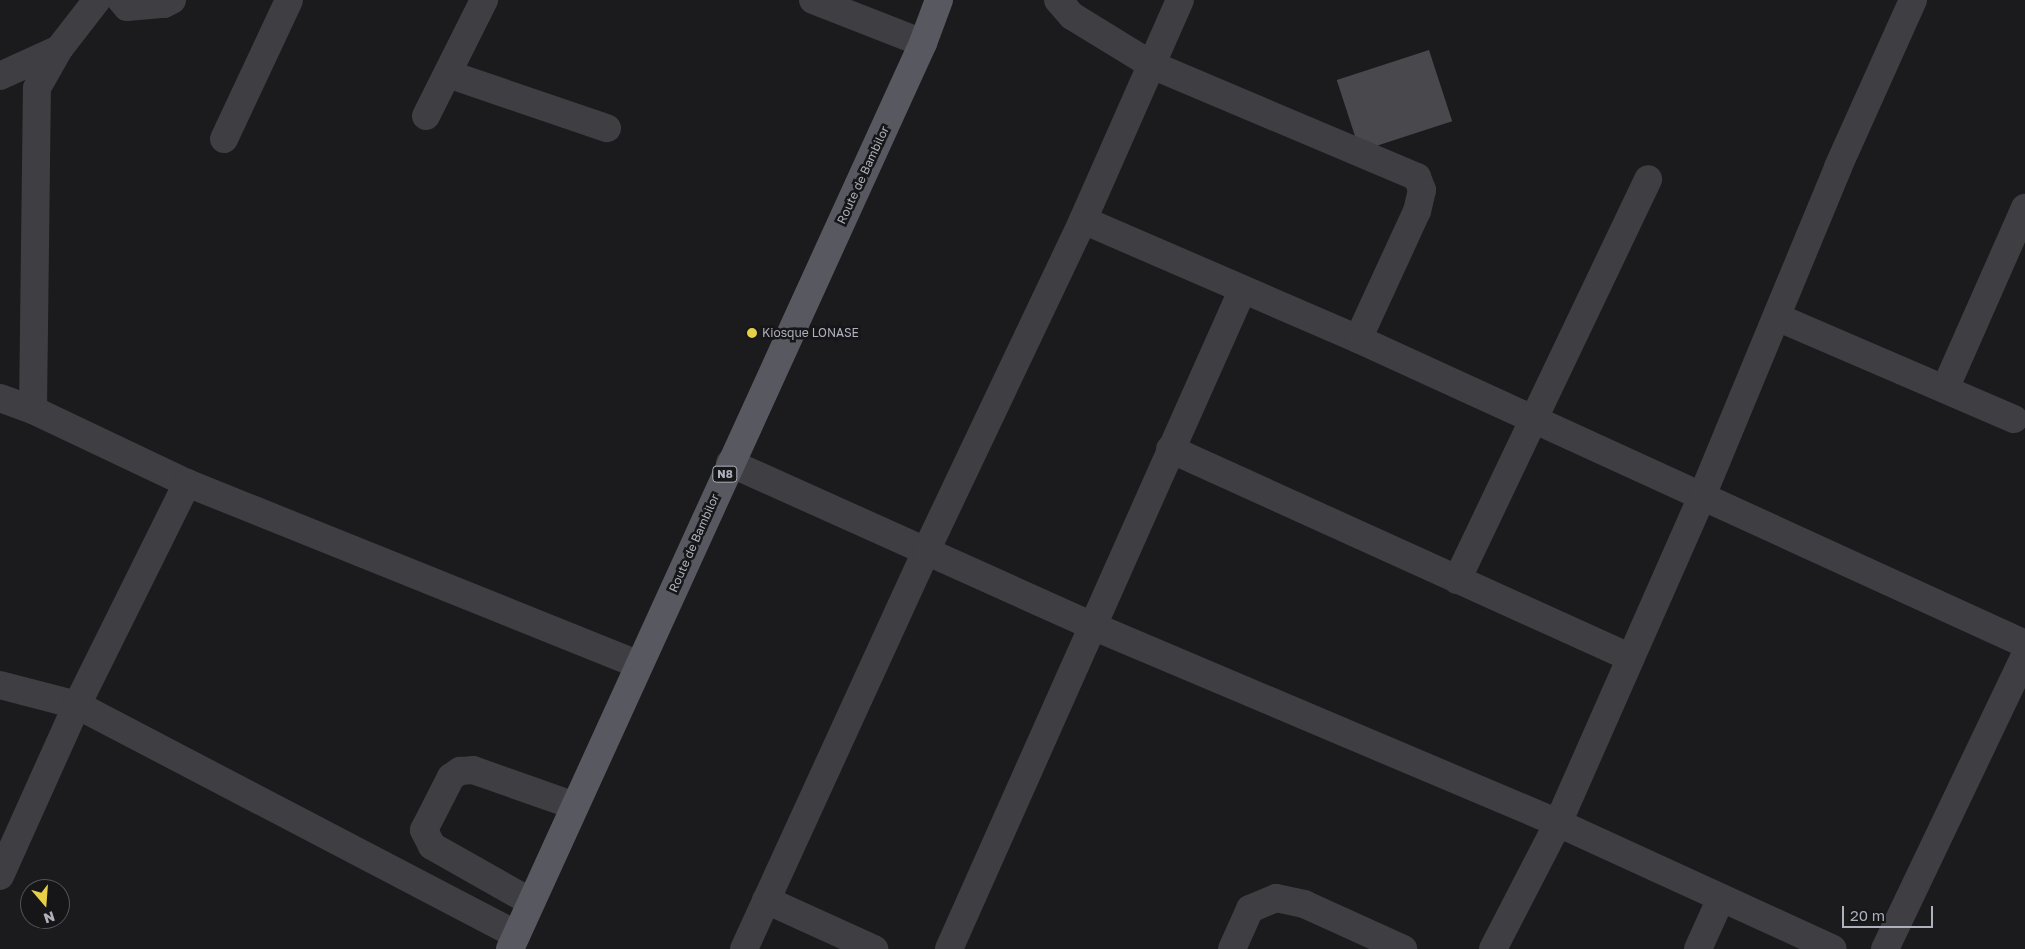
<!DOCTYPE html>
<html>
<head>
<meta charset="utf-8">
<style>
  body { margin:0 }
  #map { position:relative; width:2025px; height:949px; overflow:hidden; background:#1b1b1d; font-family:"Golos Text",sans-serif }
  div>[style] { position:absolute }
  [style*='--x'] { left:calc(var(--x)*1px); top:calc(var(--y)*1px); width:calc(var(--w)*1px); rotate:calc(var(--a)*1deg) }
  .building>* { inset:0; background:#48484d; transform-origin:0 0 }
  .minor>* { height:28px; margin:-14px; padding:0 14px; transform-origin:14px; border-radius:14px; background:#3e3e43 }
  .major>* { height:28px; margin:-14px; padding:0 14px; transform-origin:14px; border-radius:14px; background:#585860 }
  .dots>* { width:14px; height:14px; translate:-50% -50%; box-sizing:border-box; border:2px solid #161518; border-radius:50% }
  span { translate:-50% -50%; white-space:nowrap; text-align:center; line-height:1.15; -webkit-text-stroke:5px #161518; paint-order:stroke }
  .shield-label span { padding:1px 4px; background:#161518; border:1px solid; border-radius:4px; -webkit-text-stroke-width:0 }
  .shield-label { font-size:11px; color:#aeb0bb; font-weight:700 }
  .street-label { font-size:12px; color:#aeb0bb }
  .poi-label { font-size:12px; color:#aeb0bb }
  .left { translate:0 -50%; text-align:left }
  .north { position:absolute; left:20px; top:879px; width:50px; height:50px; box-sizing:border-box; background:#161518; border:1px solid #535359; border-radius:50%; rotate:162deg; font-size:14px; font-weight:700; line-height:20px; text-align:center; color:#aeb0bb }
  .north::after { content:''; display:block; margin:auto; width:18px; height:22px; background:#e7cf48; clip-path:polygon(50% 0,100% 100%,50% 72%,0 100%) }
  .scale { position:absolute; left:1842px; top:906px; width:91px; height:22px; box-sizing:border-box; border:2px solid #aeb0bb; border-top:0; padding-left:6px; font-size:15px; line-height:18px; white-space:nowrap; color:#aeb0bb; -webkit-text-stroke:4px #161518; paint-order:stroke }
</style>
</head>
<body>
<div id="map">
  <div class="building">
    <div style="left:1429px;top:50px;width:75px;height:97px;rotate:72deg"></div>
  </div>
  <div class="minor">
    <div style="--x:121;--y:0;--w:9;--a:49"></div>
    <div style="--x:127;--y:7;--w:37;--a:-5"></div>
    <div style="--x:164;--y:4;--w:9;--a:-27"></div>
    <div style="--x:813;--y:0;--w:118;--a:21.4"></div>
    <div style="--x:1058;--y:0;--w:21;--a:49"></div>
    <div style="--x:1072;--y:16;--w:94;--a:31.5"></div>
    <div style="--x:1152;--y:65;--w:288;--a:22.9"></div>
    <div style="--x:1417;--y:177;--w:14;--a:69"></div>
    <div style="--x:1422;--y:190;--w:22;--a:103"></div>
    <div style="--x:1417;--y:211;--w:141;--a:114.7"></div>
    <div style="--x:448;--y:74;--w:168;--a:18.8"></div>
    <div style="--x:0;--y:76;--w:65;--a:-24.6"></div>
    <div style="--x:426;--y:116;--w:130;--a:-63.4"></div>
    <div style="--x:224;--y:139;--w:153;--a:-64.9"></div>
    <div style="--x:1083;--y:220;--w:300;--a:23.4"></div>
    <div style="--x:1358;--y:339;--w:733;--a:24.57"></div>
    <div style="--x:1777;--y:317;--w:258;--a:23.3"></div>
    <div style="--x:1945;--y:389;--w:198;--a:-66.2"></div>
    <div style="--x:0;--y:398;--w:35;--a:20"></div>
    <div style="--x:33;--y:410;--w:170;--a:25.4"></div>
    <div style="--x:187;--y:483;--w:487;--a:21.9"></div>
    <div style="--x:33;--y:410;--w:322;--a:-89.3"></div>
    <div style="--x:37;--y:88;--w:45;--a:-60.6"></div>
    <div style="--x:59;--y:49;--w:62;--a:-52.2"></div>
    <div style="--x:1170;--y:449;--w:504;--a:24.38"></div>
    <div style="--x:730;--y:463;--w:400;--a:24.2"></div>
    <div style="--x:1095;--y:627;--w:503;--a:22.94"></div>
    <div style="--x:1558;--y:823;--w:302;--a:24.6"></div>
    <div style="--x:1457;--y:580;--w:444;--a:-64.5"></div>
    <div style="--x:0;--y:685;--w:80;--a:14.6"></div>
    <div style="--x:77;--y:705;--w:496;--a:27.6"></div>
    <div style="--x:0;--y:876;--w:188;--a:-65.8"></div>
    <div style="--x:77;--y:705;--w:248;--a:-63.6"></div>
    <div style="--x:766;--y:900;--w:119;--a:24.4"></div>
    <div style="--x:531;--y:902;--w:114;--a:-150.5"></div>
    <div style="--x:432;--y:846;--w:18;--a:-117"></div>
    <div style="--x:424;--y:830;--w:59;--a:-63"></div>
    <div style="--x:451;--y:777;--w:11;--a:-34"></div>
    <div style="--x:460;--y:771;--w:13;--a:-4"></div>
    <div style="--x:473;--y:770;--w:108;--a:19.4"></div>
    <div style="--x:744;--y:949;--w:438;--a:-65.4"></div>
    <div style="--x:926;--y:551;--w:366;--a:-64.6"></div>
    <div style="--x:1083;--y:220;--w:240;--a:-66.2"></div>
    <div style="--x:949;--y:949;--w:720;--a:-66"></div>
    <div style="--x:1232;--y:949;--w:44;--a:-65.8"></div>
    <div style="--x:1250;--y:909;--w:28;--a:-23"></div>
    <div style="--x:1276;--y:898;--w:29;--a:12"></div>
    <div style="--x:1304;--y:904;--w:109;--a:24.4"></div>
    <div style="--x:1493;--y:949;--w:142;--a:-62.7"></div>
    <div style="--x:1558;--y:823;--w:357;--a:-66.2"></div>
    <div style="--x:1702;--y:496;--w:356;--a:-67.5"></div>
    <div style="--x:1838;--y:167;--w:183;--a:-65.8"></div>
    <div style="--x:1698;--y:949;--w:56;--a:-65.7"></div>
    <div style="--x:1885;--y:949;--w:325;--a:-64.5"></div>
  </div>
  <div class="major">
    <div style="--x:510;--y:949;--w:996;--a:-65.49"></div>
    <div style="--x:923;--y:43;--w:46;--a:-69.6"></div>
  </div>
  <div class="dots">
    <div style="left:752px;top:333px;background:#e7cf48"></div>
  </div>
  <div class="shield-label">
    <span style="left:725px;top:474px">N8</span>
  </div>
  <div class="street-label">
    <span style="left:863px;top:175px;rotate:-65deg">Route de Bambilor</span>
    <span style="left:694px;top:543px;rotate:-66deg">Route de Bambilor</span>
  </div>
  <div class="poi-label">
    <span class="left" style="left:762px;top:333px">Kiosque LONASE</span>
  </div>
  <div class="north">N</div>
  <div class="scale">20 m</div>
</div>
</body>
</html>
